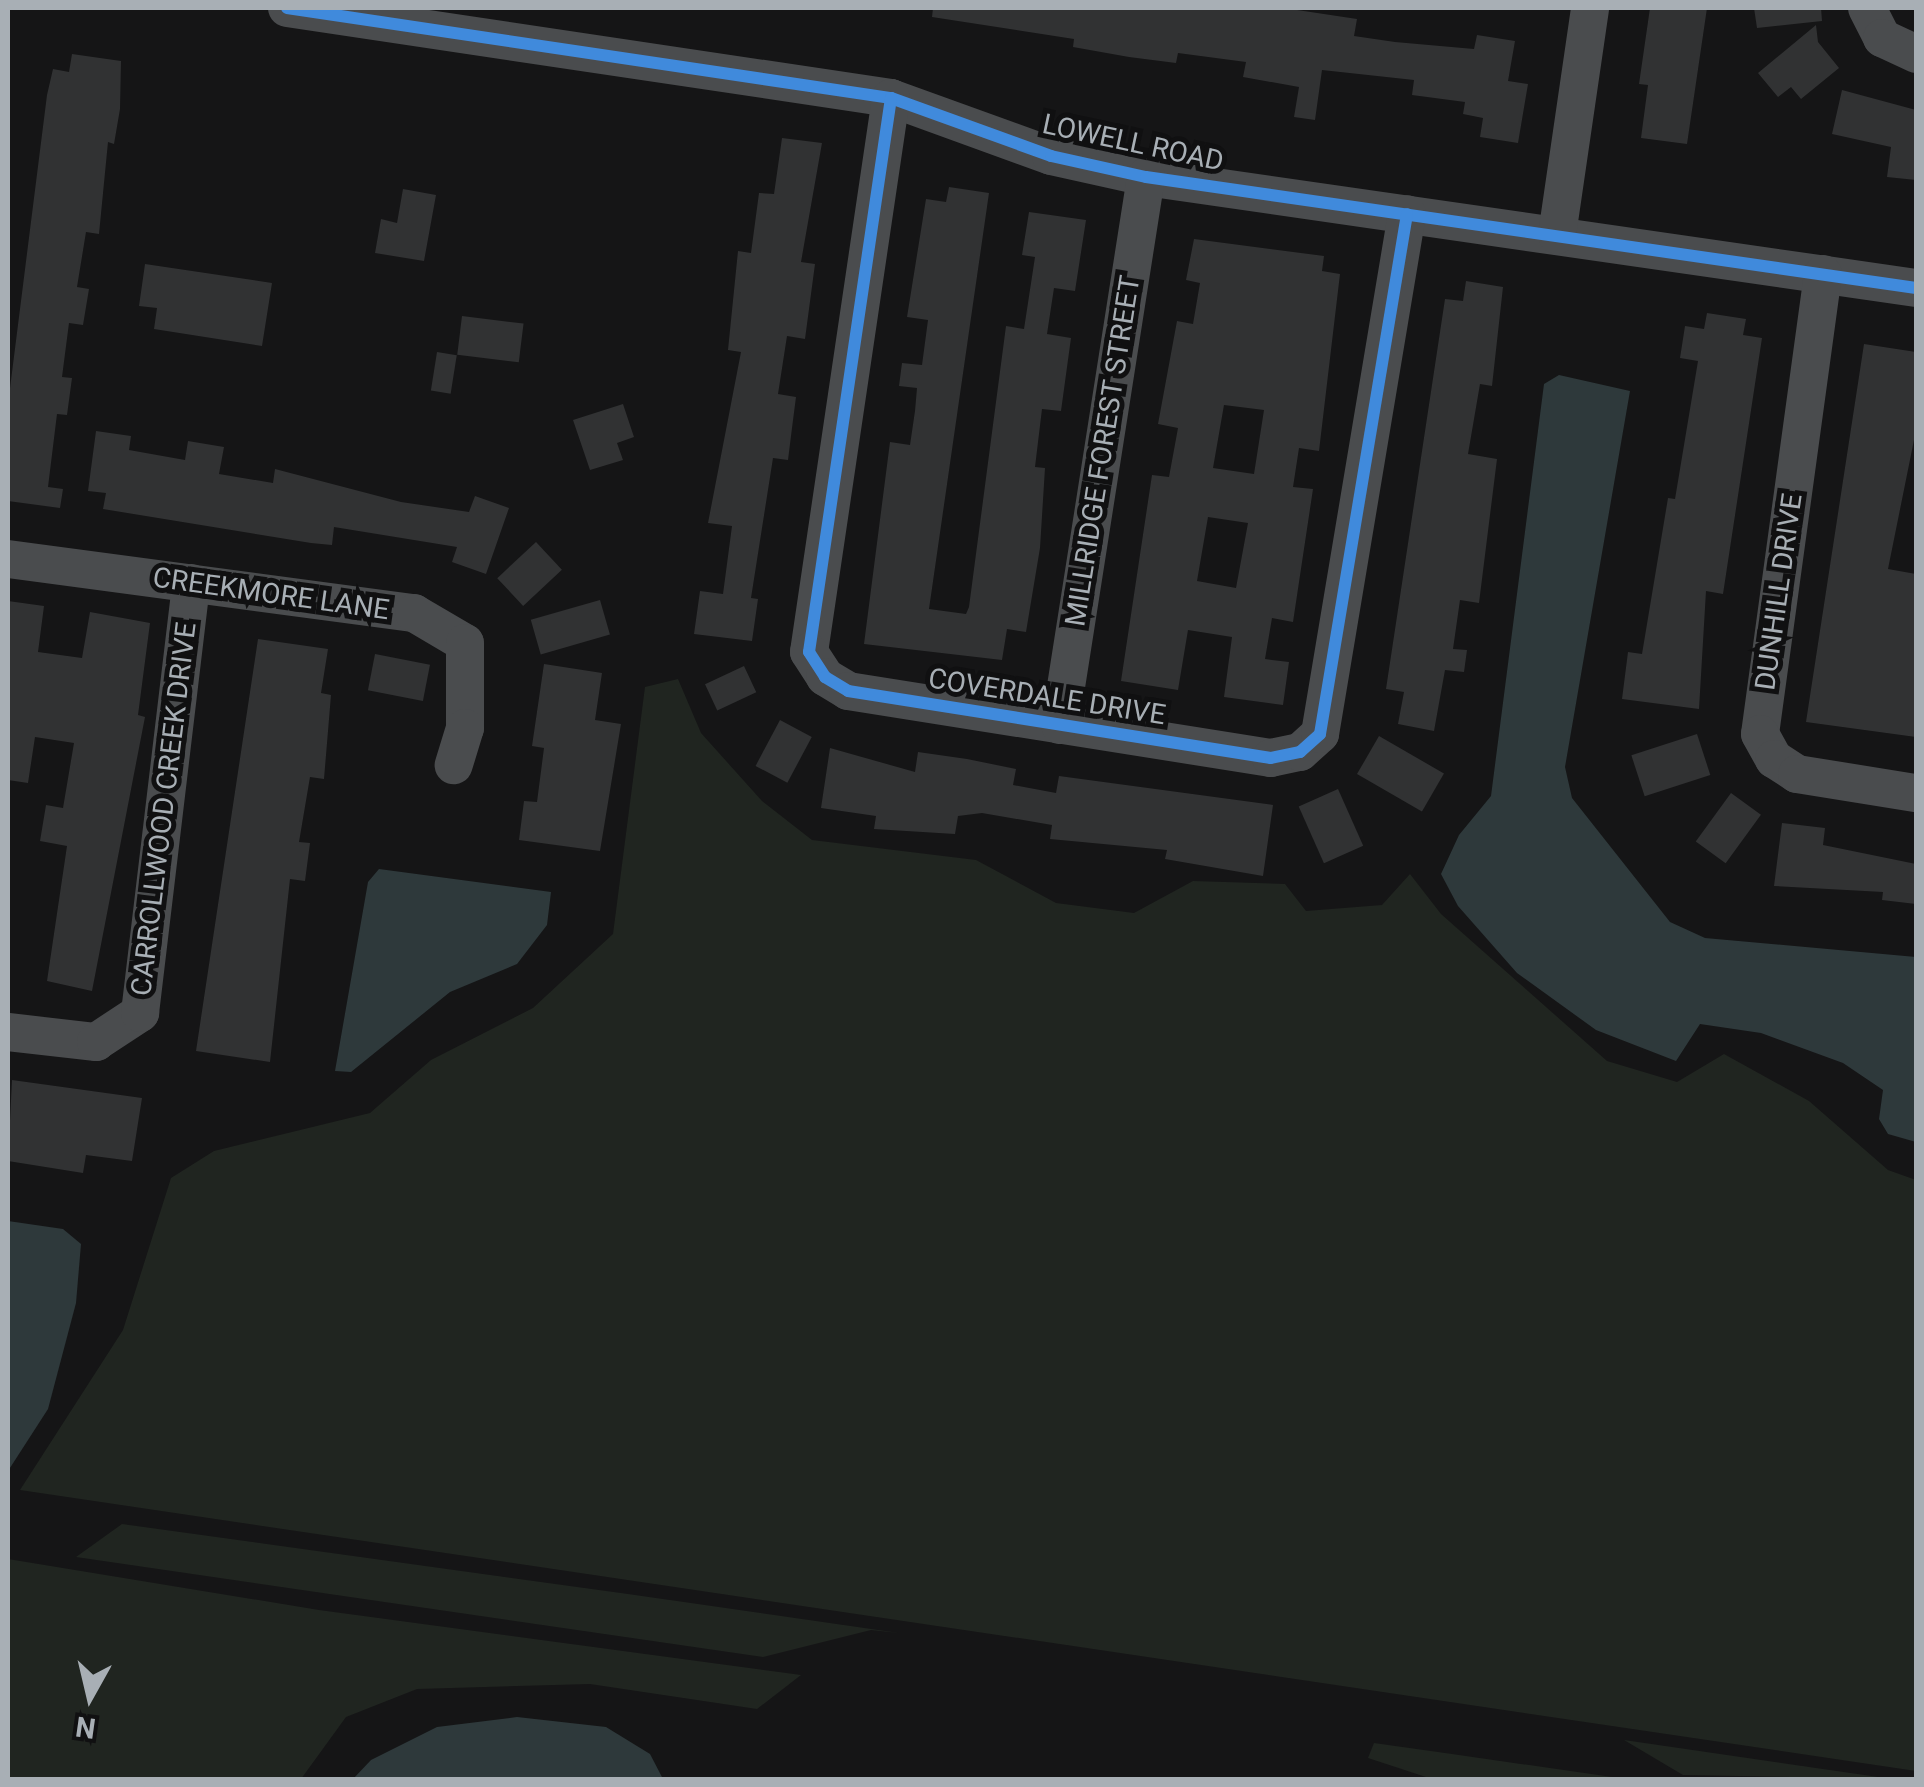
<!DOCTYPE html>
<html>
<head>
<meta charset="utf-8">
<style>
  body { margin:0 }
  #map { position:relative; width:1924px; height:1787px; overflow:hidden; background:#151516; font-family:Roboto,sans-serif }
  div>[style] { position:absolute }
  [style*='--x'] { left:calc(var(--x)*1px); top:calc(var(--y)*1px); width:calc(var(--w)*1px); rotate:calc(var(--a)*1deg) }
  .green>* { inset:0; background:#202520 }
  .water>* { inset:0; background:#2e393b }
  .building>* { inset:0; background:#313233; transform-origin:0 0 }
  .minor>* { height:38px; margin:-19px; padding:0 19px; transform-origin:19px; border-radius:19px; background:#4a4c4e }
  .cycleway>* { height:12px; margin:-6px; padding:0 6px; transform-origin:6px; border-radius:6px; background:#408adc }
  span { translate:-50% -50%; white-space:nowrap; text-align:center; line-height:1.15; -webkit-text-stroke:10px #101011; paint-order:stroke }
  .street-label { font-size:28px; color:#a8afb5 }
  .frame { position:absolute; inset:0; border:10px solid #a8afb5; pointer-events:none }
  .north { position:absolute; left:40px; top:1647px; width:100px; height:100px; -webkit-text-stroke:8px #101011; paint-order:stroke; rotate:188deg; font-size:28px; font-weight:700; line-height:40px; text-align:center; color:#a8afb5 }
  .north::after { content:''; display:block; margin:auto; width:35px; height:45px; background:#a8afb5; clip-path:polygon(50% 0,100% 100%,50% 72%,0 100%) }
</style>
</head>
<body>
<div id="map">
  <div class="green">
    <div style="clip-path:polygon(678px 679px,701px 733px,762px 801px,812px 840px,976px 860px,1056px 903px,1134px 913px,1193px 881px,1285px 884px,1306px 911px,1382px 905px,1410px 874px,1441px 914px,1607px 1061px,1677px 1082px,1724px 1054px,1809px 1101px,1888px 1170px,1916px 1180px,1916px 1771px,20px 1490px,123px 1330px,171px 1178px,214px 1151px,370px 1113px,431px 1060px,533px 1008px,613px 934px,645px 687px)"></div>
    <div style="clip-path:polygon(122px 1524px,628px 1594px,899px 1633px,871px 1630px,763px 1657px,76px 1557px)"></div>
    <div style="clip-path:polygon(8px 1559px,319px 1610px,801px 1675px,757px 1709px,590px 1684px,417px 1689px,346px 1717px,301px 1779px,8px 1779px)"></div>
    <div style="clip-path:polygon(1624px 1740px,1892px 1779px,1683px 1775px)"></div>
    <div style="clip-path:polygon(1374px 1743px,1452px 1754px,1626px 1779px,1432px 1779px,1368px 1758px)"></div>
  </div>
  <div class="water">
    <div style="clip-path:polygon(1559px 375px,1630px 391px,1565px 767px,1572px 798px,1670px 922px,1705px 938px,1916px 957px,1916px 1142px,1888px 1134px,1879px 1119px,1883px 1090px,1843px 1063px,1761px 1033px,1700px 1024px,1676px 1061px,1596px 1030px,1517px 973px,1458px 906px,1441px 874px,1459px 835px,1491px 796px,1544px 384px)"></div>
    <div style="clip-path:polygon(379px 869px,551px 892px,547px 925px,517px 964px,450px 992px,351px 1072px,335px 1071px,368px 882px)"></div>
    <div style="clip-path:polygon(8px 1221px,63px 1229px,81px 1244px,76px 1303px,48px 1409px,8px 1471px)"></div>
    <div style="clip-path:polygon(517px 1717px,606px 1727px,650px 1754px,663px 1779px,353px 1779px,371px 1760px,437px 1727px)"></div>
  </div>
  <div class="building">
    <div style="clip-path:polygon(933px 8px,1284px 8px,1357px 19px,1354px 36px,1395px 42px,1474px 49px,1477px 35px,1515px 41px,1508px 81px,1528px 84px,1518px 143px,1480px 137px,1483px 118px,1463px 114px,1465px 102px,1412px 95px,1414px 80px,1322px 70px,1315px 120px,1294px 117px,1299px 87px,1243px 77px,1246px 62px,1178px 53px,1176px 63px,1129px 57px,1073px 47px,1074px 39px,932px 17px)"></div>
    <div style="clip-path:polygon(1650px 8px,1707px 8px,1687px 144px,1641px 138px,1648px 85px,1639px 84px)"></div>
    <div style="clip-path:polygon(1754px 8px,1821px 8px,1822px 21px,1757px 28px)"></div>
    <div style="clip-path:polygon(1816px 25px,1818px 42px,1839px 68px,1801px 99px,1791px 87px,1778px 97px,1758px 73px)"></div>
    <div style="clip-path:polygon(72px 54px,121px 61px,120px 109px,114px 144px,108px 142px,99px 234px,86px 232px,77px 287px,89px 289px,83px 325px,69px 323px,62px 377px,72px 378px,67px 415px,57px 414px,48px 487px,63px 489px,60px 508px,8px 501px,8px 404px,47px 95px,53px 69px,69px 72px)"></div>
    <div style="clip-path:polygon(1842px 90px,1916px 110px,1916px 180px,1887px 177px,1891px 147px,1832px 134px)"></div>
    <div style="clip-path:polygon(782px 138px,822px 143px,801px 262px,815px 264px,805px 339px,787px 336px,778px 394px,796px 397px,792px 428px,788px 460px,773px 458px,751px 598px,758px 599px,752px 641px,694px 634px,700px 591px,723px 594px,732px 526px,708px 523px,741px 352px,728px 350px,738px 251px,751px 253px,759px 193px,774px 194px)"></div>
    <div style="clip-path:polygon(949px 187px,989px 193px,929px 609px,966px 614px,969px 607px,1006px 326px,1024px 329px,1035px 257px,1022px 255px,1029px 212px,1086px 220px,1075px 291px,1054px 288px,1047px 334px,1071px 338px,1061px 411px,1042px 409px,1035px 467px,1045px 468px,1040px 548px,1026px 632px,1007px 629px,1002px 660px,864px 644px,890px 442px,910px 445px,915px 411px,917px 388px,899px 386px,902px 363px,922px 365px,928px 320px,907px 317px,926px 199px,946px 202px)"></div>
    <div style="clip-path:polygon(403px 189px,436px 195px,424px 261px,375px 253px,381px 219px,397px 223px)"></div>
    <div style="clip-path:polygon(evenodd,1194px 239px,1324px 256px,1322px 271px,1340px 274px,1319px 451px,1299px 448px,1293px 487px,1313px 489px,1293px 622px,1272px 618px,1265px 659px,1289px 662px,1283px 705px,1224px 697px,1232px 637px,1188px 630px,1178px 690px,1121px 681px,1152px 475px,1169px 477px,1178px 428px,1158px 424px,1177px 321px,1193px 324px,1200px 283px,1186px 280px,1194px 239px,1224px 405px,1264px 410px,1254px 474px,1213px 468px,1224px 405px,1194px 239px,1208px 517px,1248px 523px,1236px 588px,1197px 581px,1208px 517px)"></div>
    <div style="clip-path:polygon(145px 264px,272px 283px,262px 346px,154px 329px,157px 308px,139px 306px)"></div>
    <div style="clip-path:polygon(1466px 281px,1503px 287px,1492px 386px,1480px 384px,1468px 454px,1497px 459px,1479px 603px,1460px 600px,1453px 649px,1467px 650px,1464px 672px,1445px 670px,1434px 731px,1398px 724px,1404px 692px,1386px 689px,1445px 299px,1463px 301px)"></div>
    <div style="clip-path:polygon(1707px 313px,1746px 319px,1743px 335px,1762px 338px,1723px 594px,1706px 591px,1699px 709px,1622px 699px,1628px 652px,1642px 654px,1668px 498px,1675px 499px,1698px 361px,1680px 358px,1685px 326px,1704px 329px)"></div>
    <div style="left:462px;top:316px;width:62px;height:39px;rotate:7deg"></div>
    <div style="clip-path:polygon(1864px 344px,1916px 352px,1916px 430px,1888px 569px,1916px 574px,1916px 737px,1806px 722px)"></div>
    <div style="left:437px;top:352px;width:20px;height:39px;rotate:9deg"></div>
    <div style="clip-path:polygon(623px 404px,634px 437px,617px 443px,623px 460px,590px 470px,573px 420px)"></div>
    <div style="clip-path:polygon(96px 431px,131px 436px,129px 450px,185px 460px,188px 441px,224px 447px,219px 474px,273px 483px,275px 469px,401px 502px,469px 512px,475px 496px,509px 508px,486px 574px,452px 562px,457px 547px,334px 527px,332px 545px,311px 543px,103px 509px,106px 493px,88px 491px)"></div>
    <div style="left:536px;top:542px;width:38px;height:53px;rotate:47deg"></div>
    <div style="left:600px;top:600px;width:36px;height:72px;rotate:74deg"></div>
    <div style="clip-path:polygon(8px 601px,44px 606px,38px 652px,82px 658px,90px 612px,150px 623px,138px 715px,145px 717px,92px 991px,47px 981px,67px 846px,40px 841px,46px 805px,63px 808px,74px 743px,35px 737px,28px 783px,8px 780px)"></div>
    <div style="clip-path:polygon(258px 639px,328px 649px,321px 693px,331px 695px,324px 779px,310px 777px,299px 842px,310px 843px,305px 881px,290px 879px,270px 1062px,196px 1051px)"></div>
    <div style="left:375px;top:654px;width:56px;height:37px;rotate:11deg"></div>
    <div style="clip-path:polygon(544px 664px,602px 673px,595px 720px,621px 724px,600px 851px,519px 840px,524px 801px,537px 802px,544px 748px,532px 746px)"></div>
    <div style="left:744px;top:666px;width:29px;height:43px;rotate:65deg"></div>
    <div style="left:780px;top:720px;width:36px;height:52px;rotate:28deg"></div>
    <div style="left:1697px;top:734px;width:43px;height:69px;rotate:72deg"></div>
    <div style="left:1379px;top:736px;width:75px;height:44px;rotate:30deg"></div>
    <div style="clip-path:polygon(830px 748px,915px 772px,918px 752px,967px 759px,1016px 769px,1013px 785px,1056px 793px,1059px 776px,1273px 805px,1263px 876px,1165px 859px,1167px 850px,1050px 839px,1052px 825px,982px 813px,958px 816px,955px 834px,874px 829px,876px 816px,821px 808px)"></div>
    <div style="left:1338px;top:789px;width:62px;height:43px;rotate:66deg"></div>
    <div style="left:1731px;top:793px;width:37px;height:60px;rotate:36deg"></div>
    <div style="clip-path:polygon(1782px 823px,1825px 828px,1823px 845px,1916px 864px,1916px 904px,1882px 900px,1883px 892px,1774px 886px)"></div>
    <div style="clip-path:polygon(12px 1080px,142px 1098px,132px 1161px,86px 1155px,83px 1173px,8px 1161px)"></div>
  </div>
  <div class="minor">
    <div style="--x:287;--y:8;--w:611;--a:8.48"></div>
    <div style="--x:891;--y:98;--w:170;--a:19.9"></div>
    <div style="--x:1051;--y:156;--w:97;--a:12.5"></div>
    <div style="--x:1146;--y:177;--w:778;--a:8.2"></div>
    <div style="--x:1867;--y:8;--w:34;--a:63"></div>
    <div style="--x:1882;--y:38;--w:38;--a:25"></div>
    <div style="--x:891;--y:98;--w:560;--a:98.42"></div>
    <div style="--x:809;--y:652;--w:30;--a:57"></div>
    <div style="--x:825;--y:677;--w:27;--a:31"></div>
    <div style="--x:848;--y:691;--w:428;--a:9"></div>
    <div style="--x:1271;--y:758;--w:30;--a:-12"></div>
    <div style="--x:1300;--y:752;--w:27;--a:-42"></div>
    <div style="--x:1320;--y:734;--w:527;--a:-80.5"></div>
    <div style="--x:1557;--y:235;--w:229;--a:-81.7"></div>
    <div style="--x:1823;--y:274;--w:464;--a:97.8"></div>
    <div style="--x:1760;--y:734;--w:29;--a:61"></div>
    <div style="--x:1774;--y:759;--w:27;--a:33"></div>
    <div style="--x:1797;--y:774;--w:121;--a:9.1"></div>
    <div style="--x:8;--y:559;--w:410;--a:7.6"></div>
    <div style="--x:414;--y:613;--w:59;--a:30.5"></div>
    <div style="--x:465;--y:643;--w:85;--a:90"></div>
    <div style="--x:465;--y:728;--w:39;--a:107"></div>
    <div style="--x:1060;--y:725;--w:555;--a:-81.08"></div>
    <div style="--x:8;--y:1032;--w:89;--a:6.5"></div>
    <div style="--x:96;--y:1042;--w:53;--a:-33.4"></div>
    <div style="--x:140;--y:1013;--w:433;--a:-83.2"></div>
  </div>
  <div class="cycleway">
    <div style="--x:287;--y:8;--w:611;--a:8.48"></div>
    <div style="--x:891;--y:98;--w:170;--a:19.9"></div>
    <div style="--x:1051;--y:156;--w:97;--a:12.5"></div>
    <div style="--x:1146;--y:177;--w:778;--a:8.2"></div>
    <div style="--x:891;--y:98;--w:560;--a:98.42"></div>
    <div style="--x:809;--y:652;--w:30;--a:57"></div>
    <div style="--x:825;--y:677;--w:27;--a:31"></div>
    <div style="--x:848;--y:691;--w:428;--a:9"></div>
    <div style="--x:1271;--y:758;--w:30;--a:-12"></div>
    <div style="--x:1300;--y:752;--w:27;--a:-42"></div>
    <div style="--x:1320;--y:734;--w:527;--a:-80.5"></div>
  </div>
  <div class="street-label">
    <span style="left:1133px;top:143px;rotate:12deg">LOWELL ROAD</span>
    <span style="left:1103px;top:451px;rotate:-81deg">MILLRIDGE FOREST STREET</span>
    <span style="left:1779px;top:592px;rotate:-82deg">DUNHILL DRIVE</span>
    <span style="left:271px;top:594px;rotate:8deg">CREEKMORE LANE</span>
    <span style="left:1047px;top:697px;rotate:9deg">COVERDALE DRIVE</span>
    <span style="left:164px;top:809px;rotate:-83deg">CARROLLWOOD CREEK DRIVE</span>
  </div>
  <div class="frame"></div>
  <div class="north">N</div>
</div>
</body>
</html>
